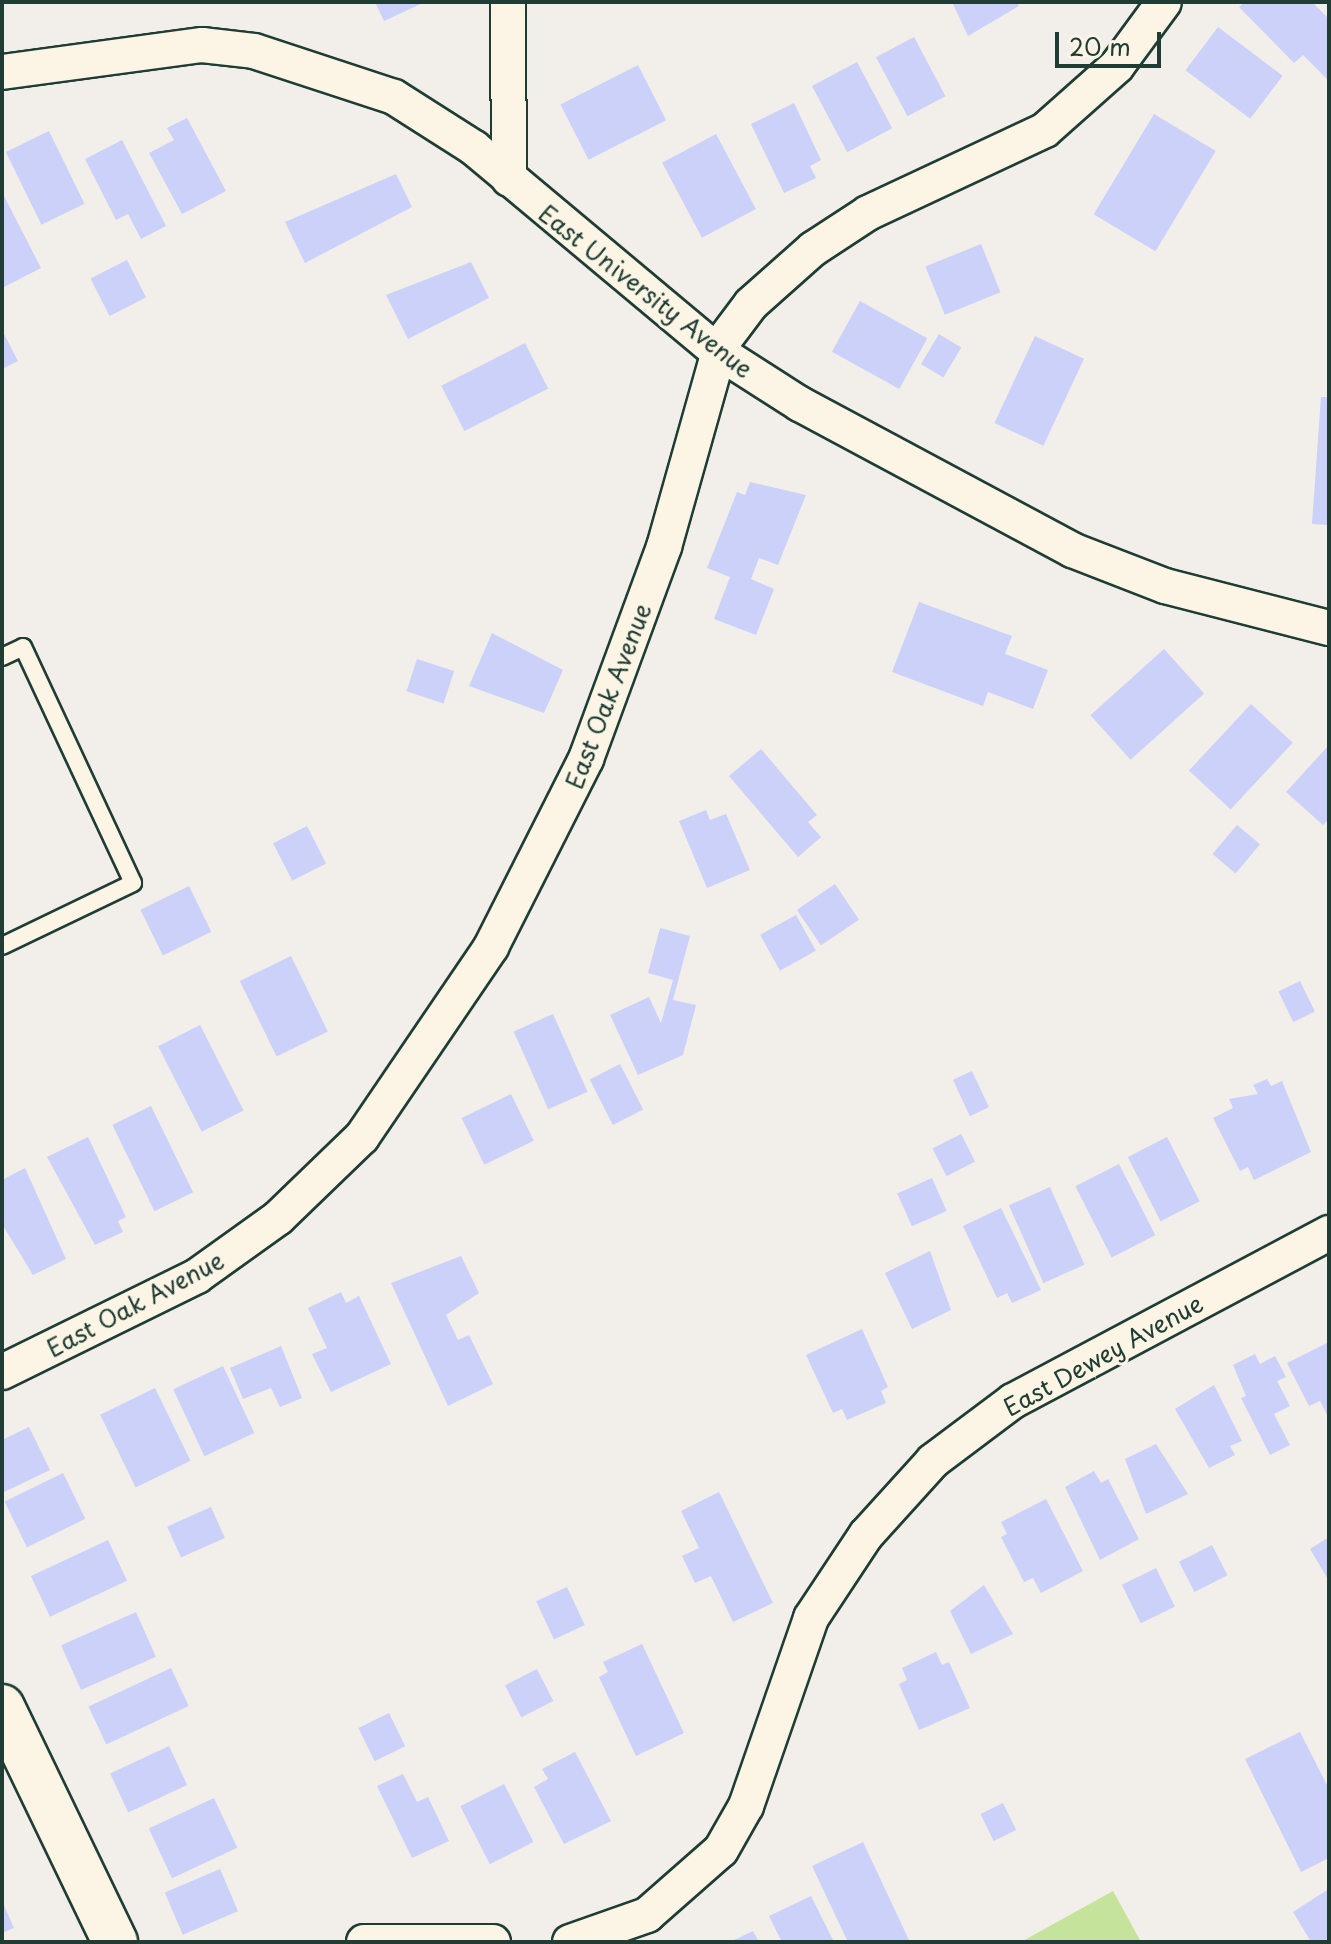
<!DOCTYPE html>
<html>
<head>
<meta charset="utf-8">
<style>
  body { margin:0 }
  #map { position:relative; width:1331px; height:1944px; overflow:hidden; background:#f2eee9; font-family:"Playpen Sans",sans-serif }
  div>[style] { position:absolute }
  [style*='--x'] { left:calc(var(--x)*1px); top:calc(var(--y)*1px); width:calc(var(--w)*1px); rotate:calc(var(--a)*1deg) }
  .green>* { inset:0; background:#c6e39b }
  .building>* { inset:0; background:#ccd1f9; transform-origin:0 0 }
  .roads { filter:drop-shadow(2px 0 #1f3d34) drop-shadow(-2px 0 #1f3d34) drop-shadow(0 2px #1f3d34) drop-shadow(0 -2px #1f3d34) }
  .service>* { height:16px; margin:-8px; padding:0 8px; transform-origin:8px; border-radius:8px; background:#fcf5e5 }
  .minor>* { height:34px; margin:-17px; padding:0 17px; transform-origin:17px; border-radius:17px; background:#fcf5e5 }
  .secondary>* { height:44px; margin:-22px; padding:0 22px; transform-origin:22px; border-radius:22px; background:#fcf5e5 }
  span { translate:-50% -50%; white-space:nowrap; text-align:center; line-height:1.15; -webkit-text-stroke:6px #fcf5e5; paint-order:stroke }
  .street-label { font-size:24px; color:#1f3d34 }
  .frame { position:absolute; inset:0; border:4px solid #1f3d34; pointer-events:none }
  .scale { position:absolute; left:1055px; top:32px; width:106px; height:36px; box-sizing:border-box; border:4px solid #1f3d34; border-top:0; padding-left:10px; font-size:24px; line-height:28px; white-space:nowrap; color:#1f3d34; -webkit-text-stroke:6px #fcf5e5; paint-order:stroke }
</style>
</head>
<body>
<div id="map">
  <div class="green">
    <div style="clip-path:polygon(1113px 1891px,1141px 1942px,1021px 1942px)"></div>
  </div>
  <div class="building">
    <div style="clip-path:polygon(375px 2px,425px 2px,384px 21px)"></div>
    <div style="clip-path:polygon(952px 2px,1017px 2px,1019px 6px,968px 36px)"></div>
    <div style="clip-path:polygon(1245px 2px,1312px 2px,1329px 19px,1329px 81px,1303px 55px,1294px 63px,1239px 7px)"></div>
    <div style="left:1218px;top:27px;width:81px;height:54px;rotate:37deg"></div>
    <div style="left:914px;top:37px;width:67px;height:43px;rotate:62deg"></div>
    <div style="left:857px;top:62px;width:75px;height:51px;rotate:62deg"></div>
    <div style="left:638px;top:65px;width:62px;height:87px;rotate:63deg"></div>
    <div style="clip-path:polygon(794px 103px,821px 160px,810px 166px,816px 178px,784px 193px,751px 124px)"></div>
    <div style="left:1154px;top:114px;width:72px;height:117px;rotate:31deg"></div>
    <div style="clip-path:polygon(187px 118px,226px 191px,182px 214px,149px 153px,174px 140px,167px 128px)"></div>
    <div style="left:49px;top:131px;width:81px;height:48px;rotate:64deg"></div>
    <div style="left:716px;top:134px;width:85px;height:61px;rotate:62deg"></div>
    <div style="clip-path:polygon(122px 140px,166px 226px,141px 239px,128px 214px,116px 220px,85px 159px)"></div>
    <div style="clip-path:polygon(396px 174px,412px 207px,305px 263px,285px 222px)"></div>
    <div style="clip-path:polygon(2px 192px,41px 268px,2px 288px)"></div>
    <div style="left:981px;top:244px;width:52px;height:60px;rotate:68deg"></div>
    <div style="left:127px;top:260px;width:42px;height:41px;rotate:63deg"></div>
    <div style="clip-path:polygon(471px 262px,489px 298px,408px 339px,386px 295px)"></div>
    <div style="left:860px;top:301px;width:77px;height:58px;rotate:29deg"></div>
    <div style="clip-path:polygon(2px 330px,18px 361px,2px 369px)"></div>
    <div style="left:939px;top:334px;width:26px;height:35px;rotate:31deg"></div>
    <div style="left:1035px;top:336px;width:54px;height:96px;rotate:25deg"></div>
    <div style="left:525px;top:343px;width:51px;height:94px;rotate:63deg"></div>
    <div style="clip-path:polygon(1321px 397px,1329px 397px,1329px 525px,1312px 524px)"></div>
    <div style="clip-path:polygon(750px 482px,806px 495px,778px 565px,759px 558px,751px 579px,774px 589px,756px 635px,714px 619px,730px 577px,707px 568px,737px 492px,745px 495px)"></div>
    <div style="clip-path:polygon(919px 602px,1012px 636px,1005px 654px,1048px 670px,1033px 709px,988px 692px,983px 706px,892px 672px)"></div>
    <div style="clip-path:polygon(492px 633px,563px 670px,544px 713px,469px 686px)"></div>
    <div style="left:1164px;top:649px;width:60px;height:99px;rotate:48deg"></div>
    <div style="left:417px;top:659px;width:39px;height:34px;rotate:18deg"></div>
    <div style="left:1251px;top:704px;width:57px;height:91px;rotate:43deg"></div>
    <div style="clip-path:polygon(1329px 745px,1329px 819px,1323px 825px,1286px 792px)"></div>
    <div style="clip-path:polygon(761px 749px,817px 815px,808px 822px,821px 837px,798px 857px,729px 776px)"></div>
    <div style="clip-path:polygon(706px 810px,710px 820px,726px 814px,750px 870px,707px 888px,679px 821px)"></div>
    <div style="left:1237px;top:825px;width:30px;height:38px;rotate:40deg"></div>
    <div style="left:307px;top:826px;width:42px;height:38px;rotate:63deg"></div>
    <div style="left:835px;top:884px;width:43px;height:46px;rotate:56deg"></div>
    <div style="left:189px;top:886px;width:51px;height:54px;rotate:64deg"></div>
    <div style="left:796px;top:915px;width:41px;height:41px;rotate:61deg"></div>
    <div style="clip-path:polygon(660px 928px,690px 936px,673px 1000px,696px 1005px,683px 1055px,638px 1075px,610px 1015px,649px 997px,661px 1023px,673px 980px,648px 973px)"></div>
    <div style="left:291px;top:956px;width:84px;height:57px;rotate:64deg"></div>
    <div style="left:1300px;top:981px;width:34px;height:24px;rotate:64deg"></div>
    <div style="left:553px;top:1014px;width:85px;height:43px;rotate:66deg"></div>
    <div style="left:200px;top:1025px;width:96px;height:47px;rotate:63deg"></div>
    <div style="left:620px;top:1064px;width:51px;height:34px;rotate:63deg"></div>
    <div style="left:972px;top:1071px;width:40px;height:21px;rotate:65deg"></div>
    <div style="clip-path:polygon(1267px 1079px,1271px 1086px,1282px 1081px,1311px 1152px,1254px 1180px,1248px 1167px,1240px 1171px,1213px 1118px,1233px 1108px,1229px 1099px,1258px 1094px,1253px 1085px)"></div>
    <div style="left:511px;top:1094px;width:52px;height:55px;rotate:64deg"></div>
    <div style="left:151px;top:1106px;width:96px;height:43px;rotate:64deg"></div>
    <div style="left:961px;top:1134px;width:31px;height:32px;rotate:63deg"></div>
    <div style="clip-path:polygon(88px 1137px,126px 1217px,118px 1221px,123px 1232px,95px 1245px,47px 1157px)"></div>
    <div style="left:1167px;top:1137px;width:72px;height:44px;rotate:63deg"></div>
    <div style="left:1119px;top:1164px;width:80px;height:49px;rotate:63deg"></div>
    <div style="clip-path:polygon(25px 1168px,66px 1259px,33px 1275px,2px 1224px,2px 1180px)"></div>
    <div style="left:932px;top:1178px;width:36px;height:38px;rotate:66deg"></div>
    <div style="left:1050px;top:1187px;width:85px;height:45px;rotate:66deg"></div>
    <div style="clip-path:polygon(1001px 1208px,1041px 1290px,1012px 1303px,1007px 1293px,997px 1298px,963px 1226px)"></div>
    <div style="clip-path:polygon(930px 1251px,951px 1310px,912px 1329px,885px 1273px)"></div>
    <div style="clip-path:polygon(461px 1256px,479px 1293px,446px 1315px,458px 1340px,469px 1335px,493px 1384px,448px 1406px,391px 1283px)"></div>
    <div style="clip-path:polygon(341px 1292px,346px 1303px,359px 1296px,391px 1364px,331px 1392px,312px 1354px,327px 1348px,308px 1308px)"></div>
    <div style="clip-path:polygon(862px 1329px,888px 1387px,881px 1391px,886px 1403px,847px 1420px,842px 1409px,833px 1413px,806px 1355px)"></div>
    <div style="clip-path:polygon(1329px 1342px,1329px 1419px,1320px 1401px,1309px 1406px,1287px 1363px)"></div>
    <div style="clip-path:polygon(281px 1346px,302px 1398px,280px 1407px,271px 1388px,243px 1399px,230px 1368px)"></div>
    <div style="clip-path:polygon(1255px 1354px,1260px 1364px,1275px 1356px,1286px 1377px,1277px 1381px,1290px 1406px,1274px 1414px,1290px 1445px,1270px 1455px,1241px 1398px,1246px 1396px,1233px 1365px)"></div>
    <div style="left:223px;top:1366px;width:74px;height:55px;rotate:65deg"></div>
    <div style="clip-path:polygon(1214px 1385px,1242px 1441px,1230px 1446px,1235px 1455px,1209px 1468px,1175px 1409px)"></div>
    <div style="left:155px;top:1388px;width:81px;height:61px;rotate:64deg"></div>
    <div style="clip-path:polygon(29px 1427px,50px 1470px,2px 1493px,2px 1440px)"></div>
    <div style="clip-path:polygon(1156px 1444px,1188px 1494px,1146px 1514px,1125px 1459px)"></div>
    <div style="clip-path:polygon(1094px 1471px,1101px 1483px,1108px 1479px,1139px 1539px,1100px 1560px,1065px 1487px)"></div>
    <div style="left:63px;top:1473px;width:51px;height:65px;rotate:64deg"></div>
    <div style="clip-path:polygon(719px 1492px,773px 1603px,733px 1622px,711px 1576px,695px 1583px,682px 1556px,699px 1548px,681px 1511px)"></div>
    <div style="clip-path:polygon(1046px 1499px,1083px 1571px,1041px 1593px,1033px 1578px,1024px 1582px,1001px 1537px,1007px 1534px,1001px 1522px)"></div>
    <div style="left:211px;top:1507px;width:34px;height:48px;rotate:66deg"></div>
    <div style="clip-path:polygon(1329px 1537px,1329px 1581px,1310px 1549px)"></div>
    <div style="left:108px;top:1540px;width:45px;height:85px;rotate:65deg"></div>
    <div style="left:1212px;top:1545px;width:34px;height:37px;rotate:63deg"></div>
    <div style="left:1156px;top:1568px;width:43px;height:38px;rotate:64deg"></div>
    <div style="clip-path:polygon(984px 1585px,1013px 1634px,971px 1654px,950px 1611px)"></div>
    <div style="left:567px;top:1587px;width:42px;height:34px;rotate:65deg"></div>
    <div style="left:136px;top:1612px;width:49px;height:82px;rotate:66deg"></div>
    <div style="clip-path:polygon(642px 1644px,684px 1733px,636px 1756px,599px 1677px,608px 1672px,603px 1662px)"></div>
    <div style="clip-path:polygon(936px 1652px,942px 1665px,949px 1662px,970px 1708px,919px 1730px,899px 1684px,907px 1680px,902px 1668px)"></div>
    <div style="left:171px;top:1668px;width:42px;height:91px;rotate:65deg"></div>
    <div style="left:537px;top:1669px;width:36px;height:36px;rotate:63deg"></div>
    <div style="left:389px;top:1713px;width:37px;height:34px;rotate:64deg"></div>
    <div style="clip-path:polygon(1300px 1732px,1329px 1789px,1329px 1858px,1301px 1872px,1245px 1759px)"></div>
    <div style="left:169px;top:1746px;width:43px;height:65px;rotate:65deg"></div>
    <div style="clip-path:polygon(575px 1752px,611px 1821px,564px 1844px,534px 1787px,548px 1779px,542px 1769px)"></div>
    <div style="clip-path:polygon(403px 1774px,417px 1802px,428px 1797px,449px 1841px,412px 1858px,377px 1786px)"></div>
    <div style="left:504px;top:1784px;width:65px;height:49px;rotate:63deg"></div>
    <div style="left:214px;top:1798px;width:55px;height:72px;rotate:65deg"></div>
    <div style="left:1003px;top:1803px;width:30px;height:25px;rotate:64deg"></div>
    <div style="clip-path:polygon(863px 1842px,909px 1940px,904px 1942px,848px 1942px,812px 1866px)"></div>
    <div style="left:220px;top:1869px;width:46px;height:60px;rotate:67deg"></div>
    <div style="clip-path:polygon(1327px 1890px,1329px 1942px,1311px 1942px,1293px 1912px)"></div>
    <div style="clip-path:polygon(811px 1896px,834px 1942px,782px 1942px,769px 1916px)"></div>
    <div style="clip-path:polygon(2px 1901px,14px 1928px,2px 1933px)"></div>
    <div style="clip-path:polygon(753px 1931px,759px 1942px,730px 1942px)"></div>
  </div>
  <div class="roads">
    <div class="service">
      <div style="--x:2;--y:657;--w:23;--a:-25"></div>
      <div style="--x:23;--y:647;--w:260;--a:65"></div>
      <div style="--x:133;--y:883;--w:145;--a:154.3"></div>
    </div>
    <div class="minor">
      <div style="--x:508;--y:2;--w:177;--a:89.7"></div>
      <div style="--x:2;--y:72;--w:202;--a:-7.7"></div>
      <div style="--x:202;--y:45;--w:52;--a:6.6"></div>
      <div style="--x:254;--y:51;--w:147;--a:18.2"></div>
      <div style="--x:394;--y:97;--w:95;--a:32.5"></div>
      <div style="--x:474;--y:148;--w:317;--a:39.9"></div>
      <div style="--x:717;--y:351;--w:98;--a:32.6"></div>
      <div style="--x:800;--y:404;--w:309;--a:28.2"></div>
      <div style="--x:1072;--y:550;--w:100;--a:21.2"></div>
      <div style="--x:1165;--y:586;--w:169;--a:14.4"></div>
      <div style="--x:2;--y:1372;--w:217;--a:-26.2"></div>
      <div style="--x:197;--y:1276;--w:100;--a:-35.6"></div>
      <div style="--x:278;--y:1218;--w:117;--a:-44"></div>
      <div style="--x:362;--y:1137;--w:230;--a:-55.8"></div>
      <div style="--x:491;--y:947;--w:211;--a:-63.2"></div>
      <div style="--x:586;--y:759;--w:226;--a:-69.8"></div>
      <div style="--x:664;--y:547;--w:211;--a:-74.3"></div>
      <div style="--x:721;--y:344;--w:50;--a:-53.1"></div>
      <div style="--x:751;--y:304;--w:83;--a:-41.6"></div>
      <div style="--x:813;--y:249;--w:66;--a:-33.2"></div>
      <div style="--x:868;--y:213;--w:195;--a:-25.1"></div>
      <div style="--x:1045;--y:130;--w:96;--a:-41.6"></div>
      <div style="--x:1117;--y:66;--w:79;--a:-53.7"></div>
      <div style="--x:364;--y:1942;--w:129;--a:0"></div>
      <div style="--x:570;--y:1942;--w:82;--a:-19.3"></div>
      <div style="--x:647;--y:1915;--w:98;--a:-41.3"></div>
      <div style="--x:721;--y:1850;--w:51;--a:-60.4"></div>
      <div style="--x:746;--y:1806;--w:199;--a:-70.9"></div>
      <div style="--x:811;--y:1618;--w:100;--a:-56.5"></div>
      <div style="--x:866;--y:1535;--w:100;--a:-47.8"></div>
      <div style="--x:933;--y:1461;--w:100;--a:-36.9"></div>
      <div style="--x:1013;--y:1401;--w:358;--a:-28"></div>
    </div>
    <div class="secondary">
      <div style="--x:2;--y:1707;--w:261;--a:64.3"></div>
    </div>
  </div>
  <div class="street-label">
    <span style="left:646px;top:291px;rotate:38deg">East University Avenue</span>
    <span style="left:608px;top:696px;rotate:-69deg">East Oak Avenue</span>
    <span style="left:135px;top:1304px;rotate:-28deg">East Oak Avenue</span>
    <span style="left:1103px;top:1355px;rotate:-29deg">East Dewey Avenue</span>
  </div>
  <div class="frame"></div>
  <div class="scale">20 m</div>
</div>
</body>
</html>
